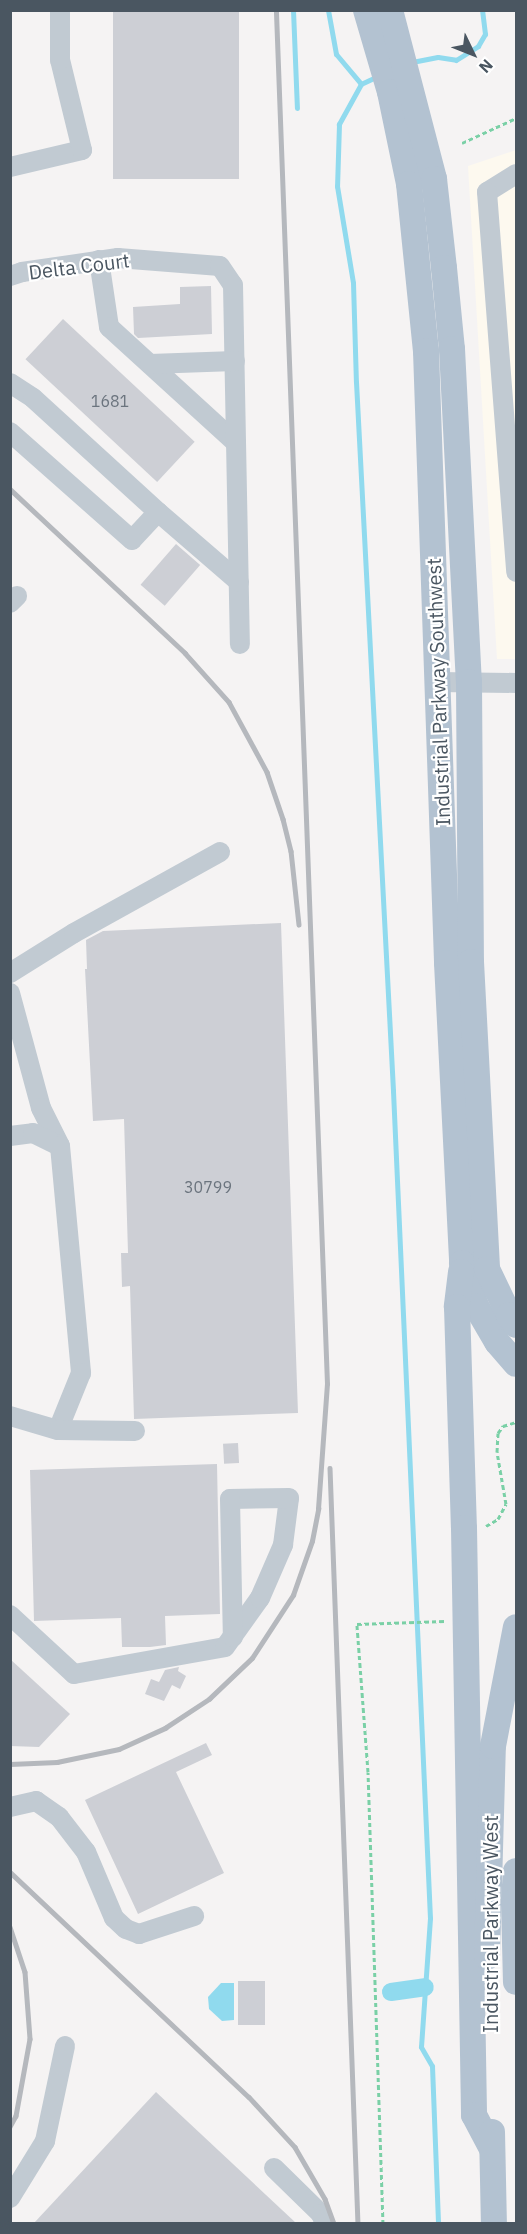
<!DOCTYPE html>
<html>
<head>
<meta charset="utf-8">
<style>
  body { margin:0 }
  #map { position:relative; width:527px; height:2234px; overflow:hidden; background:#f5f3f3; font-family:"IBM Plex Sans",sans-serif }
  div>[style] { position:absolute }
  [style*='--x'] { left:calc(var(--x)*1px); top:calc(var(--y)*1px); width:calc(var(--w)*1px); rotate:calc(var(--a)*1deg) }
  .commercial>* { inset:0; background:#fdf9ef }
  .water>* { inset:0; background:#90daee }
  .stream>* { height:5px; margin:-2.5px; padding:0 2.5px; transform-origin:2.5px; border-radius:2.5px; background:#90daee }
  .canal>* { height:18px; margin:-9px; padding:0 9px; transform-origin:9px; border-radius:9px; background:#90daee }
  .building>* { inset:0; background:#cdcfd5; transform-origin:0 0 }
  .path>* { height:3px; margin-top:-1.5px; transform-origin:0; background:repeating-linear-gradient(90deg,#7ad0a6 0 4.5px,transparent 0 7.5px) }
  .minor>* { height:20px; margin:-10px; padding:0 10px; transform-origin:10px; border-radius:10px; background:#c1cad2 }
  .major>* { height:26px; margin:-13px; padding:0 13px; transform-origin:13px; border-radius:13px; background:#b3c2d1 }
  .rail>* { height:4.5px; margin:-2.25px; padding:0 2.25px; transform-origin:2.25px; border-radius:2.25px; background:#b5b8bd }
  span { translate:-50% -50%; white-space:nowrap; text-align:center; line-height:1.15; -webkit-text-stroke:4.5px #fff; paint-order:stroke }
  .number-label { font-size:16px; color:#6b747e }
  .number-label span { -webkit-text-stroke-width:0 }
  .street-label { font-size:20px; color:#4a5661 }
  .frame { position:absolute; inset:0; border:12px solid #4a5661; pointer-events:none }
  .north { position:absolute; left:443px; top:24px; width:60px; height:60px; -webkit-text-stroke:4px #fff; paint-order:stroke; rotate:133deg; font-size:16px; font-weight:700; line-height:24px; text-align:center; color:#4a5661 }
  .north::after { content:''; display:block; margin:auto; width:21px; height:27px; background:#4a5661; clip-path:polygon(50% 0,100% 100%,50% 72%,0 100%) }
</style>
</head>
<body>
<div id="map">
  <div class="commercial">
    <div style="clip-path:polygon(516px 150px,516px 659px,497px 659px,468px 166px)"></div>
  </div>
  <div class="water">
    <div style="clip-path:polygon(221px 1983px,234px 1983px,234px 2020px,222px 2021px,209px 2009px,208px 1997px)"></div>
  </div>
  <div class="stream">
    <div style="--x:293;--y:10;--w:98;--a:87.7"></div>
    <div style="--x:328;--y:10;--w:45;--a:79.7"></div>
    <div style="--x:336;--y:54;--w:39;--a:50"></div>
    <div style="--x:412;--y:62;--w:26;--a:-11"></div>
    <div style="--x:438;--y:57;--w:18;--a:9"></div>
    <div style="--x:456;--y:60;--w:26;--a:-32"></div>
    <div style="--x:478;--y:46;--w:14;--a:-60"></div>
    <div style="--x:485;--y:34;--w:24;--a:-97"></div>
    <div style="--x:378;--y:76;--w:19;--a:155"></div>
    <div style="--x:361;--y:84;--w:46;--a:118.8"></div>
    <div style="--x:339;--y:124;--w:62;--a:91.8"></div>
    <div style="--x:337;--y:186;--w:98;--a:80.6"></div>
    <div style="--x:353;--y:283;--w:99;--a:88.3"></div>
    <div style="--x:356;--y:382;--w:710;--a:87.01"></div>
    <div style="--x:393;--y:1091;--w:828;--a:87.44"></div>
    <div style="--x:430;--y:1918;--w:129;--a:94"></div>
    <div style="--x:421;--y:2047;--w:22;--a:60"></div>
    <div style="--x:432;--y:2066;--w:158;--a:87.8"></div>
  </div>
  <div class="canal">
    <div style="--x:391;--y:1992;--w:34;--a:-8"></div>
  </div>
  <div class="building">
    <div style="left:113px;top:10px;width:126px;height:169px"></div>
    <div style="clip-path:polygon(211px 286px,212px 334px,138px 338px,134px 334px,133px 307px,180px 304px,180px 287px)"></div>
    <div style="left:63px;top:319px;width:180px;height:55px;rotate:43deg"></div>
    <div style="left:176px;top:544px;width:32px;height:54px;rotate:41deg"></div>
    <div style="clip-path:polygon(281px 923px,298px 1413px,134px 1419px,130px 1286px,122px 1287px,121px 1253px,128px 1253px,124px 1119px,93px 1121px,85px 969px,87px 969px,86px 940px,103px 931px)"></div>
    <div style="left:238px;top:1443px;width:20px;height:15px;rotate:87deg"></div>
    <div style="clip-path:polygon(217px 1464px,220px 1614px,165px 1616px,166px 1645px,150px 1647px,122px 1647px,121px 1618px,34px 1621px,30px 1470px)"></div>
    <div style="clip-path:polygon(10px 1659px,70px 1714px,39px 1747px,10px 1746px)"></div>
    <div style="clip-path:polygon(179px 1667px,178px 1671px,186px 1676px,180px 1689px,172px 1685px,164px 1701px,145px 1694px,151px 1679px,159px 1682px,165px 1670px)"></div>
    <div style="clip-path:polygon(206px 1743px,212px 1755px,176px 1772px,224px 1873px,138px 1914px,85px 1800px)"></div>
    <div style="left:238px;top:1981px;width:27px;height:44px"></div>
    <div style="clip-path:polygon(156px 2092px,296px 2223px,34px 2223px)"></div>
  </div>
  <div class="path">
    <div style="--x:462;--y:143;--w:60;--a:-24.8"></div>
    <div style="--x:486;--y:1526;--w:14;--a:-30"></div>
    <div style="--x:498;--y:1519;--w:17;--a:-62"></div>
    <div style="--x:506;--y:1504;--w:53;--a:-99.8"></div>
    <div style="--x:497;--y:1452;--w:19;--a:-87"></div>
    <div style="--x:498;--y:1433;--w:9;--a:-54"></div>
    <div style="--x:503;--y:1426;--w:14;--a:-17"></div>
    <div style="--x:383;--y:2224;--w:452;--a:-91.9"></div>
    <div style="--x:368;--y:1772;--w:148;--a:-94.3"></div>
    <div style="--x:357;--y:1624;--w:88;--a:-2"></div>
  </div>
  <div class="minor">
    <div style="--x:10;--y:167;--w:74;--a:-13.3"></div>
    <div style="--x:82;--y:150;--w:93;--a:-103.7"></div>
    <div style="--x:60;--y:60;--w:50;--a:-90"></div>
    <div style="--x:516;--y:174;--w:34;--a:148"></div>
    <div style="--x:487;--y:192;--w:381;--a:85.6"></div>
    <div style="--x:99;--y:260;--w:68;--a:81.5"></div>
    <div style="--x:109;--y:327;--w:172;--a:42.4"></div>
    <div style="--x:10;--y:276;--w:13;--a:-18"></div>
    <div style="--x:22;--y:272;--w:97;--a:-8.3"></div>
    <div style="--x:118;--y:258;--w:102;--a:4.5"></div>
    <div style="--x:220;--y:266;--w:23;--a:56"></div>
    <div style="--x:233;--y:285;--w:359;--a:88.9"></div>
    <div style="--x:150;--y:364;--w:85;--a:-2"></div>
    <div style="--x:10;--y:383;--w:27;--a:33"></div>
    <div style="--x:33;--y:398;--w:169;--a:42.4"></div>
    <div style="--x:158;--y:512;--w:38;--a:133"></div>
    <div style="--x:132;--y:540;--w:163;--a:-138.5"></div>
    <div style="--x:158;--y:512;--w:107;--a:40.8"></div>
    <div style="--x:10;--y:603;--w:10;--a:-45"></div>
    <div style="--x:438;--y:682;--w:78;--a:0.7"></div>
    <div style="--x:10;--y:973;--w:75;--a:-32"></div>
    <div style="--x:74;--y:933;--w:167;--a:-29"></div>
    <div style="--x:10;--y:993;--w:119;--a:74.9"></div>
    <div style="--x:41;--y:1108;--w:42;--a:63.4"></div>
    <div style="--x:10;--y:1136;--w:23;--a:-7"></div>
    <div style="--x:33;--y:1133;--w:30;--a:26"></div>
    <div style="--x:60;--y:1146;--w:228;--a:84.7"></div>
    <div style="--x:81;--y:1373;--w:61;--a:112"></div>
    <div style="--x:10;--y:1416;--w:50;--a:16.3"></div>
    <div style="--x:58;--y:1430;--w:77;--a:0.7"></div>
    <div style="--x:10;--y:1615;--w:87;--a:42.7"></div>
    <div style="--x:74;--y:1674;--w:153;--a:-10.1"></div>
    <div style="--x:225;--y:1647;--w:60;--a:-54.5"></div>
    <div style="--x:260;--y:1598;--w:58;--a:-66.5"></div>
    <div style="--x:283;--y:1545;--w:47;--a:-82.7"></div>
    <div style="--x:289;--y:1498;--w:59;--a:179"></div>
    <div style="--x:230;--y:1499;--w:138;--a:88.8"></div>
    <div style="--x:10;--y:1807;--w:27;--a:-13"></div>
    <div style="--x:36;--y:1801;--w:28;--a:35"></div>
    <div style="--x:59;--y:1817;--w:44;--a:52.4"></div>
    <div style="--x:86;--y:1852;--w:72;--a:67"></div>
    <div style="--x:114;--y:1918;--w:16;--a:43"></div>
    <div style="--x:126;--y:1929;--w:14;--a:21"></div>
    <div style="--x:139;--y:1934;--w:58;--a:-18.1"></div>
    <div style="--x:274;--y:2168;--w:66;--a:44.4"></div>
    <div style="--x:321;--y:2214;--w:11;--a:68"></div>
    <div style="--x:10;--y:2198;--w:67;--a:-58.4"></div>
    <div style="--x:45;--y:2141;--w:97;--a:-78.1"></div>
  </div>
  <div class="major">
    <div style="--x:366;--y:10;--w:85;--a:73.7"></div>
    <div style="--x:390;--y:92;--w:94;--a:78.3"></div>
    <div style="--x:409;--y:184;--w:168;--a:84.2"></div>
    <div style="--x:426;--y:351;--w:612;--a:88.03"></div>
    <div style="--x:447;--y:963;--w:300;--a:87.1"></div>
    <div style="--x:462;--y:1263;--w:45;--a:72"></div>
    <div style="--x:476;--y:1306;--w:42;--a:59.7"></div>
    <div style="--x:497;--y:1342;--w:29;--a:49"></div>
    <div style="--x:390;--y:10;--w:175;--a:75.4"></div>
    <div style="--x:434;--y:179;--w:90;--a:83.6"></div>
    <div style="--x:444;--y:268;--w:81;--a:84.4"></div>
    <div style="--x:452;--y:349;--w:333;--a:87.1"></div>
    <div style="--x:469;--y:682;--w:280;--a:89.6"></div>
    <div style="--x:471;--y:962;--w:307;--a:87"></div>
    <div style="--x:487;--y:1269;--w:51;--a:64.4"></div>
    <div style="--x:509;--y:1315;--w:12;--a:55"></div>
    <div style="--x:461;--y:1272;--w:35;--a:97"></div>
    <div style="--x:457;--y:1307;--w:221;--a:88.2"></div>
    <div style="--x:464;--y:1528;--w:587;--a:89.02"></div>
    <div style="--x:474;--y:2115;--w:38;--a:62"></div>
    <div style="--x:516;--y:1871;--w:31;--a:94"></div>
    <div style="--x:514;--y:1902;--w:80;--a:88.6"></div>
    <div style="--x:487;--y:1957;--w:211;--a:-88.4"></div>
    <div style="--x:493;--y:1746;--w:121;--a:-79.1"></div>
    <div style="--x:492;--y:2132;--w:92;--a:88.8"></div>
  </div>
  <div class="rail">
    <div style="--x:10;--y:489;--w:240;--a:43.1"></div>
    <div style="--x:185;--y:653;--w:66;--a:48.1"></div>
    <div style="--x:229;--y:702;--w:80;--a:61.5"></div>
    <div style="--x:267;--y:772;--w:50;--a:71.2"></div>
    <div style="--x:283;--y:819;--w:33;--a:76"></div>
    <div style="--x:291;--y:851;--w:74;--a:83.8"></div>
    <div style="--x:330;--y:1468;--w:757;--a:87.88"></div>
    <div style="--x:10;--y:1764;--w:47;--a:-2.4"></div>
    <div style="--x:57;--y:1762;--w:63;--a:-11.8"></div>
    <div style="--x:119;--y:1749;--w:51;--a:-24.5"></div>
    <div style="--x:165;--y:1728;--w:53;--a:-33.4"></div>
    <div style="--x:209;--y:1699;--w:59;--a:-43.6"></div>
    <div style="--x:252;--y:1658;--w:75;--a:-56.9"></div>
    <div style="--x:293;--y:1595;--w:57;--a:-70.6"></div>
    <div style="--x:312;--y:1541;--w:33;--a:-79"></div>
    <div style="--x:318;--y:1509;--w:125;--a:-85.9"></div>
    <div style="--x:327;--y:1384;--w:1375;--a:-92.13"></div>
    <div style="--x:10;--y:1872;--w:328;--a:43.3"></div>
    <div style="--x:249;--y:2097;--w:68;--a:47.4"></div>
    <div style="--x:295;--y:2147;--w:60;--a:60"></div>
    <div style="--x:325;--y:2199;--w:27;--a:70"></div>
    <div style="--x:10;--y:1927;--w:47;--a:71.6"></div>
    <div style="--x:25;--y:1972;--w:67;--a:85.7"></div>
    <div style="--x:30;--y:2039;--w:78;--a:100.3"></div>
    <div style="--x:16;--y:2116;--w:13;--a:119"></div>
  </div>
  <div class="number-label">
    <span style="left:110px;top:401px">1681</span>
    <span style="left:208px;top:1187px">30799</span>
  </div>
  <div class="street-label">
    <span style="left:79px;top:266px;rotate:-7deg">Delta Court</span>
    <span style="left:438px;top:692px;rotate:-92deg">Industrial Parkway Southwest</span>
    <span style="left:490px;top:1924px;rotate:-90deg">Industrial Parkway West</span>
  </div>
  <div class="frame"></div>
  <div class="north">N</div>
</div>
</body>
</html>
